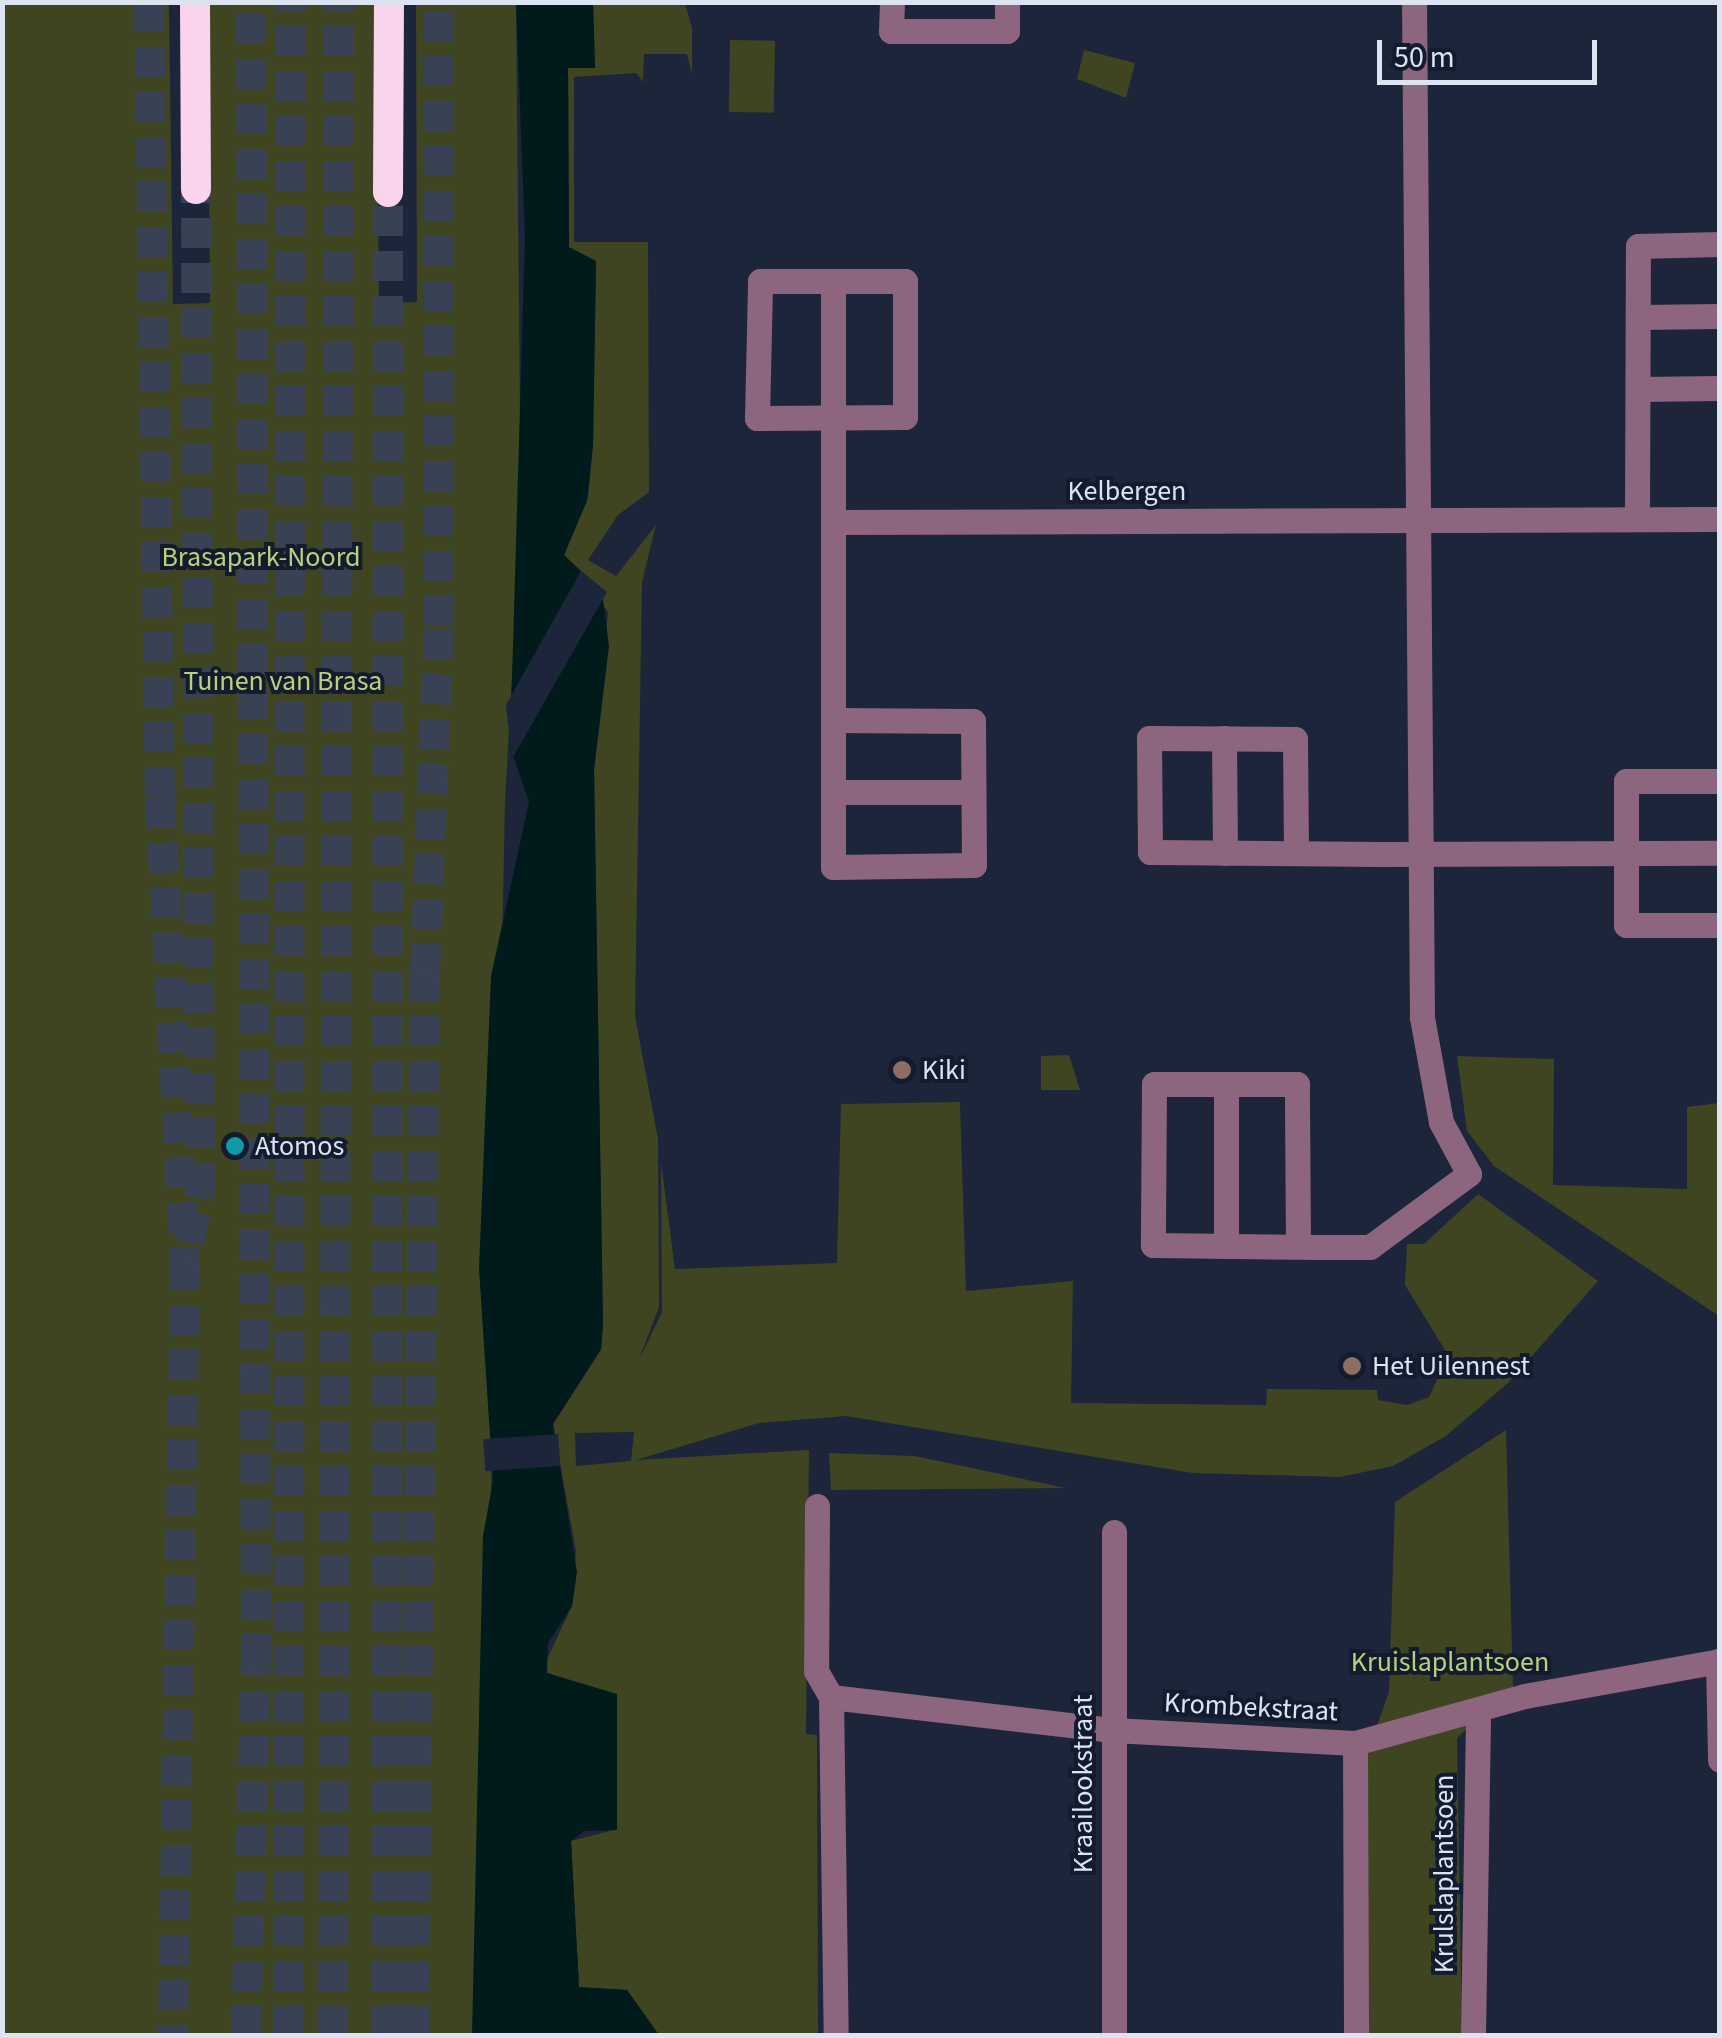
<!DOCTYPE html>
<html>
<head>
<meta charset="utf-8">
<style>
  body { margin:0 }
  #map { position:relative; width:1722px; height:2038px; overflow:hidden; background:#1c2539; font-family:"Source Sans 3",sans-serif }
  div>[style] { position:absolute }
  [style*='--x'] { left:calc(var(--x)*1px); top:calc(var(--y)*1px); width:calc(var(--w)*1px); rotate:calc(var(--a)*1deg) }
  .green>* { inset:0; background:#3e4520; transform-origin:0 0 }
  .water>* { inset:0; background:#011a1b }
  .pier>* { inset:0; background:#1c2539; transform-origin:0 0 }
  .highway-tunnel>* { height:30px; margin-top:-15px; transform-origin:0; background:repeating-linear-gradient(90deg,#394255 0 30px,transparent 0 45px) }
  .minor>* { height:25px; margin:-12.5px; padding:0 12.5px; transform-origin:12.5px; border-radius:12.5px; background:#8d657e }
  .highway>* { height:30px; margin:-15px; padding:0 15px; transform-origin:15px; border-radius:15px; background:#fcd3ec }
  .dots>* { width:28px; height:28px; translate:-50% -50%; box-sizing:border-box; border:5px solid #131b2f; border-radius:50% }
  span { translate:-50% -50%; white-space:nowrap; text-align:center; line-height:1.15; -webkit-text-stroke:8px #131b2f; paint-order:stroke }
  .street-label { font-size:28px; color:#dce3f1 }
  .park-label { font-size:28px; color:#becf7a }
  .poi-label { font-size:28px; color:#dce3f1 }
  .left { translate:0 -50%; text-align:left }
  .frame { position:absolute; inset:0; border:5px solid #dce3f1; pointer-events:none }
  .scale { position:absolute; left:1377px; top:40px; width:220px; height:45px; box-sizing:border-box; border:5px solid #dce3f1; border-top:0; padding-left:12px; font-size:30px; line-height:35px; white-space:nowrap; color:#dce3f1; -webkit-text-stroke:8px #131b2f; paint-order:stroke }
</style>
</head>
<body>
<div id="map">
  <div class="green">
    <div style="clip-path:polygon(3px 3px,169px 3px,173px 304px,210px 303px,208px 3px,376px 3px,379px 303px,417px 302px,416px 3px,516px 3px,521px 517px,505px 802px,480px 2035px,3px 2036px)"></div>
    <div style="clip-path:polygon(evenodd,593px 3px,685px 3px,692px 28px,692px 74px,687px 54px,644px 54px,643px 82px,636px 73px,574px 77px,574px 242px,648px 242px,649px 492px,618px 515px,588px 560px,616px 576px,656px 525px,642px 582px,635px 1016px,658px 1139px,659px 1307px,639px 1360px,662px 1312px,661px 1162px,675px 1269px,837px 1263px,841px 1104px,960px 1102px,966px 1291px,1073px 1281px,1071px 1403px,1266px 1405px,1267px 1389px,1377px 1390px,1378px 1400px,1407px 1405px,1429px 1397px,1448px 1355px,1405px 1285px,1407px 1244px,1424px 1244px,1478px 1194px,1598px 1281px,1509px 1382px,1446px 1436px,1393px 1466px,1340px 1477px,1193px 1473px,846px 1416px,759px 1423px,636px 1460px,809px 1450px,806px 1734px,817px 1735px,818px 2035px,659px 2035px,627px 1990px,579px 1987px,571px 1841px,617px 1829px,570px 1682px,547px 1673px,547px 1659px,572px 1606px,576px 1551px,553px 1424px,601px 1350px,603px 1324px,594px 770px,608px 612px,564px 555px,588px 497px,593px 445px,596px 261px,569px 248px,568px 67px,595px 67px,593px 3px,634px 1432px,631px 1461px,576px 1466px,575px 1433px,634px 1432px)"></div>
    <div style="left:730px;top:40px;width:45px;height:72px;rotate:1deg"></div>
    <div style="clip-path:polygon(1084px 50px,1135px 63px,1126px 98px,1077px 79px)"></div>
    <div style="clip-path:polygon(1069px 1055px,1080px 1090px,1041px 1090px,1041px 1056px)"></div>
    <div style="clip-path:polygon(1457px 1056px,1554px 1059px,1553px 1185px,1687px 1189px,1687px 1107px,1719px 1103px,1719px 1316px,1494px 1166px,1467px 1131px)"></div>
    <div style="clip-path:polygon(1506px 1430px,1513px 1688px,1457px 1738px,1462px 2035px,1363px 2035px,1362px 1768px,1389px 1692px,1395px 1502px)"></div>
    <div style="clip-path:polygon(829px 1453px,915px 1456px,1066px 1488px,831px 1490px)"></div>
  </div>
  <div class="water">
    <div style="clip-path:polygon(516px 3px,593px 3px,595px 68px,568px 68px,569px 247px,596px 261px,593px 445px,587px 501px,564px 555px,602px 591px,609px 646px,594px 770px,603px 1324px,601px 1349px,553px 1424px,577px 1572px,572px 1606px,548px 1643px,547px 1673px,617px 1694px,617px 1830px,584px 1831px,571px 1841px,579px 1987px,627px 1990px,659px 2035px,472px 2036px,483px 1536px,493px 1481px,479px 1269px,491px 976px,529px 802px,510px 747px,525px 236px)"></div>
  </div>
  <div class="pier">
    <div style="clip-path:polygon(581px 571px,607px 592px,512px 759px,506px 705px)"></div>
    <div style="left:558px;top:1434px;width:32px;height:75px;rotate:86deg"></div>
  </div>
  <div class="highway-tunnel">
    <div style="--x:149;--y:2;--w:796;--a:89.21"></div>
    <div style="--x:160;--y:798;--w:463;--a:86.9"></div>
    <div style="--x:185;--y:1260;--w:776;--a:90.89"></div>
    <div style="--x:189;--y:1242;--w:50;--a:-77.3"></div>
    <div style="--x:200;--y:1193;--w:1004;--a:-90.23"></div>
    <div style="--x:246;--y:2036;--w:372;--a:-88.5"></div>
    <div style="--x:256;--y:1664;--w:1662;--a:-90.17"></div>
    <div style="--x:289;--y:2036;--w:2034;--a:-89.97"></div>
    <div style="--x:333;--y:2036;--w:2034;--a:-89.83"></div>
    <div style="--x:387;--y:2036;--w:1844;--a:-89.97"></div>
    <div style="--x:414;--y:2036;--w:1062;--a:-89.41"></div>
    <div style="--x:425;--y:974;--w:348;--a:-87.7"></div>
    <div style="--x:439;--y:626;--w:624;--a:-90"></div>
  </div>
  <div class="minor">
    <div style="--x:892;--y:2;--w:29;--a:92"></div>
    <div style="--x:891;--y:31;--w:116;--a:0"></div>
    <div style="--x:1007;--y:31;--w:29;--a:-90"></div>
    <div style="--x:760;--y:281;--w:145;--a:0"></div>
    <div style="--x:905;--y:281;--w:136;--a:90"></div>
    <div style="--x:905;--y:417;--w:148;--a:179.6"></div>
    <div style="--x:757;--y:418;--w:137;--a:-88.7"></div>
    <div style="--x:833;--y:281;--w:586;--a:90"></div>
    <div style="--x:833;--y:867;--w:141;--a:-0.8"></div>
    <div style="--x:974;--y:865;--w:144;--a:-90.4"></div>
    <div style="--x:973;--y:721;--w:139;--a:-179.6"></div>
    <div style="--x:1638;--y:317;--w:82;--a:-0.7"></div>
    <div style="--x:1638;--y:389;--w:82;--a:-0.7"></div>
    <div style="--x:1637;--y:518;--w:272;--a:-89.8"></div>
    <div style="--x:1638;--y:246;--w:82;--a:-1.4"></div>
    <div style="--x:834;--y:522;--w:886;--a:-0.19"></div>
    <div style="--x:1224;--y:738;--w:115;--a:89.5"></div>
    <div style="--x:1720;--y:781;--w:94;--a:180"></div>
    <div style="--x:1626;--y:781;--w:144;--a:90"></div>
    <div style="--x:1626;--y:925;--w:94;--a:0"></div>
    <div style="--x:833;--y:792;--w:140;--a:0"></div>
    <div style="--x:1296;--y:853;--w:114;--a:-90.5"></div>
    <div style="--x:1295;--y:739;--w:146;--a:-179.6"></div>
    <div style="--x:1149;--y:738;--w:114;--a:89.5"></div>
    <div style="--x:1150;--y:852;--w:230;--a:0.5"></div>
    <div style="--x:1380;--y:854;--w:340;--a:-0.2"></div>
    <div style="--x:1226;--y:1084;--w:162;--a:90"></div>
    <div style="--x:1298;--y:1246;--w:162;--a:-90.4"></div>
    <div style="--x:1297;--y:1084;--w:143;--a:180"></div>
    <div style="--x:1154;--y:1084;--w:161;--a:90.4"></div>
    <div style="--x:1153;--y:1245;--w:167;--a:0.7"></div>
    <div style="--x:1320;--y:1247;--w:50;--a:0"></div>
    <div style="--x:1370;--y:1247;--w:123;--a:-36.4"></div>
    <div style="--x:1469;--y:1174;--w:59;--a:-118.3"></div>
    <div style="--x:1441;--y:1122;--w:107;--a:-100.3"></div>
    <div style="--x:1422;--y:1017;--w:1015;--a:-90.45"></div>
    <div style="--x:817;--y:1506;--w:165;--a:90.3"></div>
    <div style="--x:816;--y:1671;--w:30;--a:60"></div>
    <div style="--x:831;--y:1697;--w:284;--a:6.7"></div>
    <div style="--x:1113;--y:1730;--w:242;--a:3.1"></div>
    <div style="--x:1355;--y:1743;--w:176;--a:-15.5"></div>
    <div style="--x:1525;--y:1696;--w:198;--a:-10.2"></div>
    <div style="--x:1114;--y:1532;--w:504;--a:90"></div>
    <div style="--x:1718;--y:1661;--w:99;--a:88.8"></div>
    <div style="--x:831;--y:1697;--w:339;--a:89.2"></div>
    <div style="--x:1355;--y:1743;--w:293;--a:89.8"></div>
    <div style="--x:1473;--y:2036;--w:324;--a:-89.1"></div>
  </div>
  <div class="highway">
    <div style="--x:195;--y:2;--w:187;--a:89.7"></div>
    <div style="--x:388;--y:192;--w:190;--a:-89.7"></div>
  </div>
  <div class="dots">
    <div style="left:902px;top:1070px;background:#8d6e63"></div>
    <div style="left:235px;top:1146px;background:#0f9aa8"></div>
    <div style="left:1352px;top:1366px;background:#8d6e63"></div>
  </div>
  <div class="street-label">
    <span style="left:1127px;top:491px">Kelbergen</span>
    <span style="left:1251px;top:1707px;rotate:3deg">Krombekstraat</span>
    <span style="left:1083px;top:1784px;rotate:-90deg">Kraailookstraat</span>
    <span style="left:1444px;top:1874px;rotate:-90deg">Krulslaplantsoen</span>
  </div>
  <div class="park-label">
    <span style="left:261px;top:557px">Brasapark-Noord</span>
    <span style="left:283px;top:681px">Tuinen van Brasa</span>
    <span style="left:1450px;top:1662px">Kruislaplantsoen</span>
  </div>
  <div class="poi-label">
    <span class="left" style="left:922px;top:1070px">Kiki</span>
    <span class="left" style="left:255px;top:1146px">Atomos</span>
    <span class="left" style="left:1372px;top:1366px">Het Uilennest</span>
  </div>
  <div class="frame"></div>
  <div class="scale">50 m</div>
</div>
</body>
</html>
